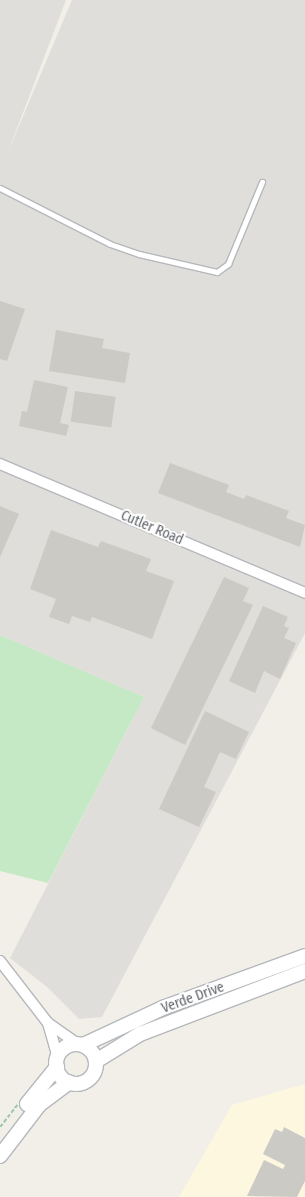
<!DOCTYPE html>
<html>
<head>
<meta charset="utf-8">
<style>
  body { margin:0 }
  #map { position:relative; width:305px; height:1197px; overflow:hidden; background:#f1efe8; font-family:"Fira Sans Condensed",sans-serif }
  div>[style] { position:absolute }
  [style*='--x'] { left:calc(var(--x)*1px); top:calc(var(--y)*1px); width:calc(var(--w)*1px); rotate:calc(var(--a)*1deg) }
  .commercial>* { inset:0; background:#fef7e0 }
  .industrial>* { inset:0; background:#e0deda }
  .green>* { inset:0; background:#c5e8c5 }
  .building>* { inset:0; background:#cccac5; transform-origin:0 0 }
  .path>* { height:1.5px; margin-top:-0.75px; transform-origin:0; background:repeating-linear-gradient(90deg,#9cc7a9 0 4px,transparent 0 6px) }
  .roads { filter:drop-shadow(1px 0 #b5b8bc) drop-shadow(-1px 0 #b5b8bc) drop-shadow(0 1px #b5b8bc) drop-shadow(0 -1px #b5b8bc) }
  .service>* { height:5px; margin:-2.5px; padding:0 2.5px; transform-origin:2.5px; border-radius:2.5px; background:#fff }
  .minor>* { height:10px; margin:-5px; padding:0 5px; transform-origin:5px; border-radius:5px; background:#fff }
  .secondary>* { height:14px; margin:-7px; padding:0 7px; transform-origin:7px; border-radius:7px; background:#fff }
  .secondary>.ring { margin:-7px; padding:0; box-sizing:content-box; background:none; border:14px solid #fff; border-radius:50% }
  span { translate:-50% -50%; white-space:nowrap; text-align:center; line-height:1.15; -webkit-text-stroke:4px #fff; paint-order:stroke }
  .street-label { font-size:14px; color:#5f6368 }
</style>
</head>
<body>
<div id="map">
  <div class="commercial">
    <div style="clip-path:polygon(305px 1084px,305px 1197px,179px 1197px,232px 1105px)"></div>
  </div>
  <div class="industrial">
    <div style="clip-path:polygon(0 0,66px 0,8px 152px,72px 0,305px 0,305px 633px,102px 1017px,79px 1019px,47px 987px,10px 958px,144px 697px,0 635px)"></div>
  </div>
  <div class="green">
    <div style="clip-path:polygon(0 635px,144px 697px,48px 883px,0 871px)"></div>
  </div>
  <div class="building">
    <div style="clip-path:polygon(0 301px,25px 309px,7px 361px,0 359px)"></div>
    <div style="clip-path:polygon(56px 330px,104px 339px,102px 348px,130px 353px,125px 383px,49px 371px)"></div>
    <div style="clip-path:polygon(34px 380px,68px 387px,60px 423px,69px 425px,66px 436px,19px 426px,22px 411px,27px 412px)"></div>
    <div style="left:75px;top:391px;width:41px;height:31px;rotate:8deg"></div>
    <div style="clip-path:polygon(170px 463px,229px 485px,226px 492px,244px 499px,246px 495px,289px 511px,286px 518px,305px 525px,300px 547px,158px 493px)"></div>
    <div style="clip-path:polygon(0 506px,19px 514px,0 557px)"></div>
    <div style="clip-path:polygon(51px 530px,98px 547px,101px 541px,151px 559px,146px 571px,174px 581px,152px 639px,92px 617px,90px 622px,72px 616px,69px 624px,49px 617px,56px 599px,30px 589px)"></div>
    <div style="clip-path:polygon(224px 577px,249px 588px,243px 601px,253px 605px,185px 745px,151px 728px)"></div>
    <div style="clip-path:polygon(263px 606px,288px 617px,284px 626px,289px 628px,284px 638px,296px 643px,280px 679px,264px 671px,255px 693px,229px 681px)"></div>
    <div style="clip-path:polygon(205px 711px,249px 732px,236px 759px,220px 752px,204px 787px,216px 792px,199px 827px,159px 809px)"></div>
    <div style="clip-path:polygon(284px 1127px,305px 1138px,305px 1181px,297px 1197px,247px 1196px,264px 1160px,283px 1169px,285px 1165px,263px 1154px,275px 1129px,282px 1132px)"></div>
  </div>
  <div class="path">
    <div style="--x:78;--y:1088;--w:16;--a:-18"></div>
    <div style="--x:93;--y:1083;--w:15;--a:-53"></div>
    <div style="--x:0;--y:1127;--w:28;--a:-52"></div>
  </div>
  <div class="roads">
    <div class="service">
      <div style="--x:0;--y:188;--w:123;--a:27"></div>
      <div style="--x:110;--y:244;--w:31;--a:19"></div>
      <div style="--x:139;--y:254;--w:80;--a:13"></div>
      <div style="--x:217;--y:272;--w:14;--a:-36"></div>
      <div style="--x:228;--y:264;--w:89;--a:-67.5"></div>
    </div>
    <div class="minor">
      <div style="--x:0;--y:464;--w:331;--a:22.9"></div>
      <div style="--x:0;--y:961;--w:78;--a:52.3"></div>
      <div style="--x:48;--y:1023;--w:37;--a:35"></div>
      <div style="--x:48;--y:1023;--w:35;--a:74"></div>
    </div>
    <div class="secondary">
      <div class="ring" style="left:56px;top:1044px;width:26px;height:26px"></div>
      <div style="--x:83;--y:1045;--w:90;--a:-24.9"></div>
      <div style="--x:165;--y:1007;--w:149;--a:-20"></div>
      <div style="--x:96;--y:1061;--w:52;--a:-31.5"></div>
      <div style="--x:140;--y:1034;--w:177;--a:-20.9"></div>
      <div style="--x:27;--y:1104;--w:48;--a:-51"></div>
      <div style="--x:0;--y:1156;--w:64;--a:-52.6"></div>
      <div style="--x:39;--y:1105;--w:38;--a:-37"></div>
    </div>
  </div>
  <div class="street-label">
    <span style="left:152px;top:528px;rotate:23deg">Cutler Road</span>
    <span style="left:193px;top:998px;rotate:-20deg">Verde Drive</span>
  </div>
</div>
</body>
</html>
